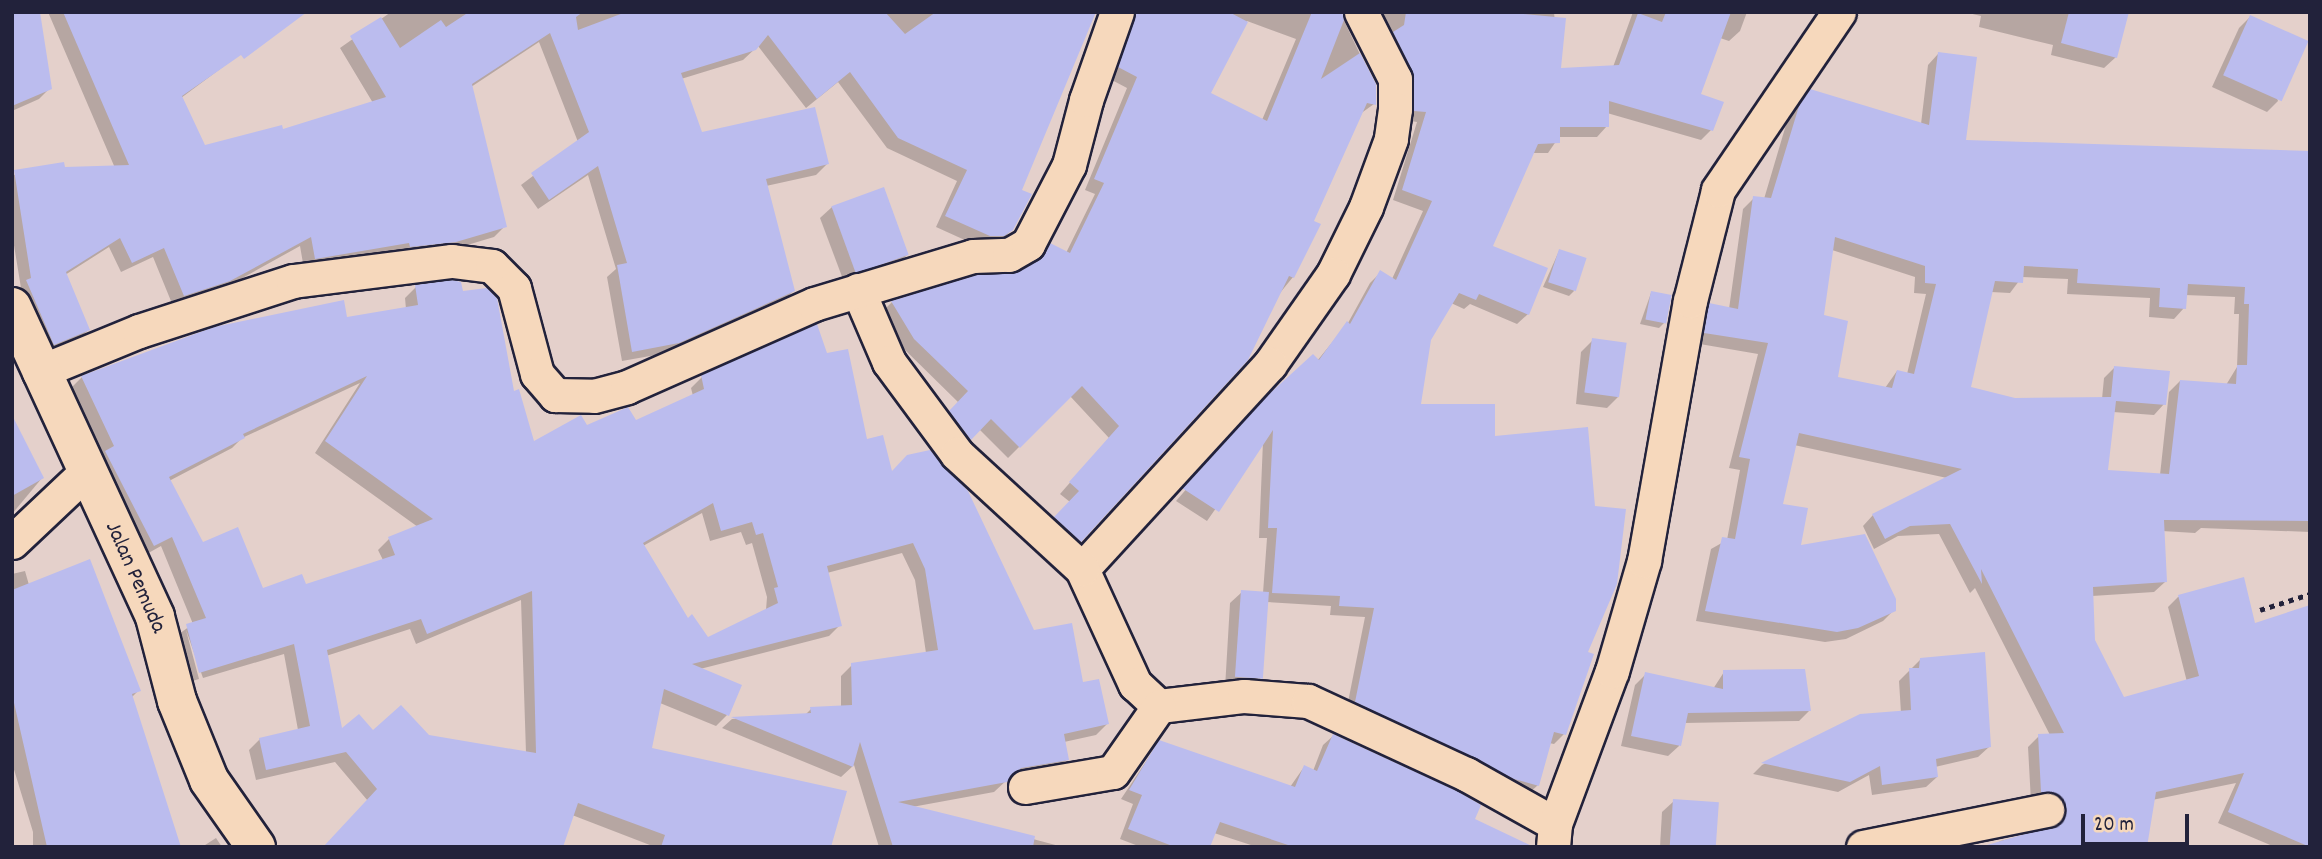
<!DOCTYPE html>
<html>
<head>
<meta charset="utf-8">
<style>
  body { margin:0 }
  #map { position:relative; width:2322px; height:859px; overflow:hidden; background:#e4d0cb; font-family:Dekko,sans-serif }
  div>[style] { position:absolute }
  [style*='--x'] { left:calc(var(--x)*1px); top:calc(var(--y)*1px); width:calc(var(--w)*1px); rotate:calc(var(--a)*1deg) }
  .shadow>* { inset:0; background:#0003 }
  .building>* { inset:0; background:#bbbcee; transform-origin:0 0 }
  .path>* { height:4.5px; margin-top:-2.25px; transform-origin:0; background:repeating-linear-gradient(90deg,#22223b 0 5px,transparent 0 10px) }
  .roads { filter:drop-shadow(2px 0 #22223b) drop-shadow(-2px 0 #22223b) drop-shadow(0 2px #22223b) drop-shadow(0 -2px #22223b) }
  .street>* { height:33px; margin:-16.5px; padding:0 16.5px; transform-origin:16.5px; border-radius:16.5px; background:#f6d8bc }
  .secondary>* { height:38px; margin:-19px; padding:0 19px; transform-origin:19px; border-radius:19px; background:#f6d8bc }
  span { translate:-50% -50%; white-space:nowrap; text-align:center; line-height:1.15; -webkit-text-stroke:7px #f6d8bc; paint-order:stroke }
  .street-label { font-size:23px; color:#22223b }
  .frame { position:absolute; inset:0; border:14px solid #22223b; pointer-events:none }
  .scale { position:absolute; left:2081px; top:814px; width:108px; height:32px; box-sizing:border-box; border:4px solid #22223b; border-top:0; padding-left:9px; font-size:21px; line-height:24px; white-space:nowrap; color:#22223b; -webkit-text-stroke:5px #f6d8bc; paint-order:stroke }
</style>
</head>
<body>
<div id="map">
  <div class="shadow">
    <div style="clip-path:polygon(12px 12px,50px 88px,39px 99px,12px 111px)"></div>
    <div style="clip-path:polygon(48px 12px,231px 12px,247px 49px,181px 98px,204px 147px,281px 132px,373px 103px,340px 48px,391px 12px,963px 12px,1020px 191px,1012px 229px,1001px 241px,978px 246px,936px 227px,957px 181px,887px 148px,838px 82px,806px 108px,758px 46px,743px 60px,681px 79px,701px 134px,827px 164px,816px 175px,766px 186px,793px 291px,782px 302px,667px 353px,622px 361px,607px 277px,616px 269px,588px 175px,538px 209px,521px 185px,578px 142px,539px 42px,471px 87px,505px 226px,494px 237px,444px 252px,304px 269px,300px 246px,217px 292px,173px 306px,153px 257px,121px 272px,109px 247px,65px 275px,88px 330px,78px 340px,43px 355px,17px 293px,21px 288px,12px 233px,12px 175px,115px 168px)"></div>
    <div style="clip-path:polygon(evenodd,1120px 12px,1340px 12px,1374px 84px,1374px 104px,1360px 114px,1312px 222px,1293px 277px,1069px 551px,1045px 529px,1070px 502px,1060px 494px,1109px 438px,1070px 396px,1008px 458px,979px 429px,959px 449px,940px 423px,959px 403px,904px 349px,881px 313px,892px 302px,976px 277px,1019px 274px,1051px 245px,1066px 253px,1095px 194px,1085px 190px,1127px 88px,1108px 78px,1120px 12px,1247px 21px,1296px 39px,1262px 120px,1208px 94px,1247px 21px)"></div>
    <div style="clip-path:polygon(1366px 12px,1554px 12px,1559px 69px,1613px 67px,1633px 12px,1747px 12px,1740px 31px,1729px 41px,1720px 38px,1699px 95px,1711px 130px,1701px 140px,1607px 113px,1607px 126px,1597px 137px,1559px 137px,1548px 153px,1532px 153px,1491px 247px,1528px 314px,1517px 324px,1470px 304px,1464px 309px,1451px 303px,1429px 340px,1419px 406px,1494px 438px,1586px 653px,1564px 734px,1554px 744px,1549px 743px,1538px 785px,1527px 795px,1346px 712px,1365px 617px,1330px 615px,1331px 606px,1267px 602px,1262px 677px,1251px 689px,1225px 688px,1230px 603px,1242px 592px,1263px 593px,1267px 538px,1259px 538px,1263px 441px,1207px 521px,1176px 501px,1257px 408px,1317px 361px,1348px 323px,1370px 283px,1380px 273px,1392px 279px,1423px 211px,1393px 200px,1417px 122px,1405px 120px)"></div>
    <div style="clip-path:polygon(1964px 12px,2127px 12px,2116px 57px,2104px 68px,2051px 55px,2053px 45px,1979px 27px,1981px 16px)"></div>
    <div style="clip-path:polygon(2250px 17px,2278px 101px,2267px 112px,2212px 87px,2239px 28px)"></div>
    <div style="clip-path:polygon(evenodd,1938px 54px,1975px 58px,1964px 142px,2310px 152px,2310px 532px,2201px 528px,2195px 533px,2162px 531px,2165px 582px,2154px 592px,2092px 596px,2094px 641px,2123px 699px,2187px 682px,2168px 607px,2178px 597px,2243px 579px,2254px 625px,2310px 606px,2310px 847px,2275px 847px,2218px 823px,2236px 783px,2152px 800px,2145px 847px,1994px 847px,2000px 841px,2055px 828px,2056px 818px,2043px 802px,2031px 802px,2028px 747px,2039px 736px,2050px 735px,1975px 588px,1970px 593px,1939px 534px,1898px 536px,1874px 549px,1863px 526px,1873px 515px,1947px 478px,1794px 445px,1781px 506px,1805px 510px,1799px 547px,1865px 536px,1894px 599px,1894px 610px,1883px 621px,1846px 639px,1825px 642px,1696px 621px,1711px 549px,1727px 540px,1740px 470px,1729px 468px,1758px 354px,1694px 343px,1699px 316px,1710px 305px,1729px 309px,1743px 209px,1754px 198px,1764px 199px,1788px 118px,1810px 91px,1921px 124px,1928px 65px,1938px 54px,1832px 250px,1915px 277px,1914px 293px,1926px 294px,1907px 374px,1897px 371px,1885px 388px,1836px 378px,1846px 322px,1822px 317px,1832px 250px,1938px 54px,2022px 277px,2068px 279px,2067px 294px,2150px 298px,2149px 317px,2174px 319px,2184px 308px,2185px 295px,2235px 297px,2234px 314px,2239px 314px,2237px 367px,2226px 385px,2180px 381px,2169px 392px,2160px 475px,2106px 471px,2113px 412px,2154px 415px,2164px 404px,2168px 372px,2115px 367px,2104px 378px,2102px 399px,2015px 400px,1969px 389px,1991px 292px,2010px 293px,2022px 277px)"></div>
    <div style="clip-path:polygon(832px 207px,907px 255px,896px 266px,844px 282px,820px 218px)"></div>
    <div style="clip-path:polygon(1559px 251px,1574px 291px,1569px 296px,1543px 287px)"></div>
    <div style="clip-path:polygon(evenodd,416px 287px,461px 293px,533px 444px,586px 427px,635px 422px,693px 396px,691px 388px,702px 377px,826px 355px,866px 441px,891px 474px,1082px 684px,1107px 724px,1096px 735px,1064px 742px,1067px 759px,1056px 770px,1008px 779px,994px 792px,912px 807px,1063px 847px,879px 847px,854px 765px,841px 777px,722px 728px,732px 719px,805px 715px,811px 709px,841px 707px,841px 676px,852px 665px,926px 653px,915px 580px,902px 553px,827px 573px,840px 625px,829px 636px,700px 669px,727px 715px,716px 726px,660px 703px,650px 750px,830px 847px,655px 847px,572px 815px,368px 801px,335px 762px,256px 780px,249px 750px,260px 739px,298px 730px,284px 654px,203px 678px,186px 630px,199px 679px,189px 682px,176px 636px,193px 624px,161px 546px,143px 556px,95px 463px,102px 456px,71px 388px,82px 377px,406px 309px,405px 298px,416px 287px,360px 383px,315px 453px,418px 527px,389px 539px,378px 550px,383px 560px,305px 586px,262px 590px,202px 544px,169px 481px,232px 448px,242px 438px,360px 383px,416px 287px,702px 513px,710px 541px,741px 532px,746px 545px,752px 543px,767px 597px,766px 610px,708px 639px,687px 620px,643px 546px,702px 513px,416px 287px,521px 600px,526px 753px,428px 737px,341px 732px,326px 656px,410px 629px,416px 644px,521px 600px)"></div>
    <div style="clip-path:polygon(1651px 293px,1665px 322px,1659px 328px,1640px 324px)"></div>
    <div style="clip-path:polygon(1593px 340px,1619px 396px,1607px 408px,1576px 404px,1581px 352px)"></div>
    <div style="clip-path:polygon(12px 419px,42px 478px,12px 514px)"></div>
    <div style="clip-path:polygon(25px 571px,29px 585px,139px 690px,131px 698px,179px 847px,33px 847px,33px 832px,12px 763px,12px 574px)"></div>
    <div style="clip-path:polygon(1920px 660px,1989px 747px,1978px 757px,1935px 767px,1937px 777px,1926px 787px,1872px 795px,1869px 775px,1838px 792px,1753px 774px,1762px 765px,1861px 716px,1901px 713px,1899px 681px)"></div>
    <div style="clip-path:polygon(1724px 672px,1809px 711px,1799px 721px,1684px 723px,1679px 746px,1668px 756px,1621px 746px,1635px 685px,1646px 674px,1713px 689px)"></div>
    <div style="clip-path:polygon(1333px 736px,1521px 847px,1257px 847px,1214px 833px,1208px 847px,1141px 847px,1120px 839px,1133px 804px,1121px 799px,1159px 742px,1290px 787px,1304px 767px,1313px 771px,1323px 745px)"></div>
    <div style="clip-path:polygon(1674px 801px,1714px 847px,1660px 847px,1662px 812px)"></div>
    <div style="clip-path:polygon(216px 838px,222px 847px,202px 847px)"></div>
  </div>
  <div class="building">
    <div style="clip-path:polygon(12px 12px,40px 12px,52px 89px,12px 106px)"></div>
    <div style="clip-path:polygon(63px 12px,307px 12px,244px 59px,241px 55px,182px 96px,205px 145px,282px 125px,283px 129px,386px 97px,350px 36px,381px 17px,400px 48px,441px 20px,446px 27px,469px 12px,583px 12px,576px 17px,578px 30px,626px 12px,885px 12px,905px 34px,936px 12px,1096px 12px,1022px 190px,1032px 194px,1013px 230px,1004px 236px,990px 236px,945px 216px,967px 170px,898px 138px,850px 72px,817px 99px,768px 35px,756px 50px,681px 73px,702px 132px,815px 107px,829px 164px,766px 179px,795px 291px,679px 343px,632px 352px,617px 265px,627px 263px,598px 166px,549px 200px,531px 173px,589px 132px,550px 33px,472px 84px,507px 227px,456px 242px,410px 247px,409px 243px,315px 259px,311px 237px,230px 281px,184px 296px,164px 248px,132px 263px,120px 238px,66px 272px,90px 330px,54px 345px,26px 280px,31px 278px,14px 170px,64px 162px,65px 167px,129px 165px)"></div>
    <div style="clip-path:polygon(1136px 12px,1229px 12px,1248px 22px,1211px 93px,1267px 121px,1312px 12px,1342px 12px,1344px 20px,1321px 79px,1360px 53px,1376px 84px,1376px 105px,1367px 103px,1314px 221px,1321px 224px,1294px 278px,1289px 276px,1248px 360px,1081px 542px,1054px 517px,1079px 491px,1069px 482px,1119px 426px,1082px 386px,1020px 448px,991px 419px,971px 440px,949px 411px,968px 391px,914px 339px,891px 301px,976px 275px,1018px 272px,1038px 260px,1050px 243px,1070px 253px,1104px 183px,1094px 179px,1137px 77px,1118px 67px)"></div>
    <div style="clip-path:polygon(1406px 12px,1503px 12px,1566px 18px,1561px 68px,1619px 65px,1638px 13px,1662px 22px,1666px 12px,1731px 12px,1701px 94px,1724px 102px,1713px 131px,1609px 101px,1609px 127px,1560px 127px,1560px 143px,1538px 144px,1493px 246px,1548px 268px,1529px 315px,1479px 294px,1476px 300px,1459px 293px,1431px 340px,1421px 404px,1495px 404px,1495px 436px,1588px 427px,1595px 506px,1626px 509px,1617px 584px,1588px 652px,1594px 654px,1566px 735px,1554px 732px,1539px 786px,1514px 779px,1355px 702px,1374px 608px,1339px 606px,1340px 596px,1272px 593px,1277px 528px,1268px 528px,1273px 430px,1219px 512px,1182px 488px,1267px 396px,1313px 354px,1319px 360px,1347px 321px,1350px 324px,1380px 270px,1396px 280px,1432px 201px,1402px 190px,1426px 112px,1414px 111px,1412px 71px,1393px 32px,1404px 25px)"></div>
    <div style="clip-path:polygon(2069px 12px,2129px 12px,2117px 58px,2061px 43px)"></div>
    <div style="left:2250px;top:15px;width:64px;height:66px;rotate:24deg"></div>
    <div style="clip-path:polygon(evenodd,1938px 52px,1977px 57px,1966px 140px,2310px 151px,2310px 521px,2164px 520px,2167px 582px,2093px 587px,2095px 640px,2124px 697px,2199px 676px,2178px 595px,2244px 577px,2255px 623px,2310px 605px,2310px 847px,2228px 812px,2244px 773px,2156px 792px,2147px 847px,1980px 847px,2060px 824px,2065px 815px,2062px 798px,2041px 792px,2038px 734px,2064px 733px,1981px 569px,1982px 584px,1950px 524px,1910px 526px,1885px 539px,1872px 514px,1962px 469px,1799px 433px,1783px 504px,1808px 508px,1801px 545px,1865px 534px,1896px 599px,1896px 611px,1858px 628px,1837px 632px,1705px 611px,1722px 537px,1735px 539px,1750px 459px,1739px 457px,1768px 343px,1704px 333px,1709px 303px,1738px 309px,1753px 196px,1771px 198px,1799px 106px,1810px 89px,1929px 125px,1938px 52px,1835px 237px,1925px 266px,1925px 283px,1936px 284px,1914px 374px,1897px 370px,1892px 388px,1838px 377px,1848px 321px,1824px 315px,1835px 237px,1938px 52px,2024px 266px,2078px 269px,2077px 283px,2160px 288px,2159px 307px,2186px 309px,2188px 284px,2245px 287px,2244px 304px,2249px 304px,2247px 365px,2237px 365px,2236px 384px,2180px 380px,2169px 474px,2108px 470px,2116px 401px,2166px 405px,2170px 371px,2114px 366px,2111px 397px,2015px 398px,1971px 387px,1995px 281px,2023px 283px,2024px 266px)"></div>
    <div style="left:884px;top:187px;width:72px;height:56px;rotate:70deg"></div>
    <div style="left:1559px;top:249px;width:29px;height:35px;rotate:18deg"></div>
    <div style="clip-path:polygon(evenodd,452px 280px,461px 282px,463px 291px,487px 288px,497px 298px,514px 391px,519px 389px,534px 441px,581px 415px,587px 425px,628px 407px,636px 420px,704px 389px,701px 375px,817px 324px,827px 353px,848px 349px,867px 439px,883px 435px,892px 471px,907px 455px,930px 450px,968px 491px,1034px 630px,1072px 623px,1083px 682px,1099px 679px,1109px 724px,1064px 734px,1069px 760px,1021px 768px,1007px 782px,898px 802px,1035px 836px,1033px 847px,893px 847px,860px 742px,853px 767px,731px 717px,811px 713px,810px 707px,852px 705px,851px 663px,938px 650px,925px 569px,913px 543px,827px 566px,842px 626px,692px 664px,742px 685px,729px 716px,664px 689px,652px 748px,847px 791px,831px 847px,661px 847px,665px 835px,578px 803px,563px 847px,323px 847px,377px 789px,346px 752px,266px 770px,259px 738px,310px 726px,294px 644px,199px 673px,186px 624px,206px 618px,172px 537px,154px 546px,105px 451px,114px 446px,81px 376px,214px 327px,344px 300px,347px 317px,418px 305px,415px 285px,452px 280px,367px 376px,325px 441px,433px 519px,388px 537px,395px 555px,306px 584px,302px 574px,263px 588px,238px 527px,203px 542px,169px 477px,245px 438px,243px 434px,367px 376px,452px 280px,713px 503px,721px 531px,752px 522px,756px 535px,763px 533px,778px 587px,774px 588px,778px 603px,708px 637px,692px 614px,688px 618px,643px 543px,713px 503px,452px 280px,532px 591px,536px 753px,429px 735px,401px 705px,373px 730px,359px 714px,342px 728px,327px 650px,421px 619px,427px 634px,532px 591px)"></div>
    <div style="left:1651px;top:291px;width:21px;height:29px;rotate:11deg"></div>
    <div style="left:1592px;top:338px;width:35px;height:55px;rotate:8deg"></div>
    <div style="clip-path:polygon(12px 415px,44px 478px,12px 496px)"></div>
    <div style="clip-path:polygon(90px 559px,141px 691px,132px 694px,181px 847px,47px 847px,12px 694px,12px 590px)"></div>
    <div style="left:1241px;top:590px;width:28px;height:87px;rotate:4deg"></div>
    <div style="clip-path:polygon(1985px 652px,1991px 747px,1936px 759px,1938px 777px,1882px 785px,1880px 766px,1850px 782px,1761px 763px,1860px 714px,1911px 710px,1909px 668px,1919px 668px,1920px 658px)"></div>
    <div style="clip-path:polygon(1805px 669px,1811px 711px,1688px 713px,1681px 746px,1631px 736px,1645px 672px,1723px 689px,1723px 670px)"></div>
    <div style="clip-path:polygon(1333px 734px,1457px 791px,1481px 805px,1475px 819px,1534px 847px,1294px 847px,1220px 822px,1210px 847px,1175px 847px,1128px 829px,1142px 795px,1129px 790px,1159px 740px,1295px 787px,1304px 765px,1317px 771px)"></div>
    <div style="left:1673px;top:799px;width:46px;height:48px;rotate:4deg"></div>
  </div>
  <div class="path">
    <div style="--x:2260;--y:610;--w:52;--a:-17.7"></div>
  </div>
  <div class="roads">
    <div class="street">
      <div style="--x:1361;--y:12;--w:75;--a:63.1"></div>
      <div style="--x:1395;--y:79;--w:30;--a:90"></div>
      <div style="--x:1395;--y:109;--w:30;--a:98"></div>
      <div style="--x:1391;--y:139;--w:72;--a:110.2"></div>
      <div style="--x:1366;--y:207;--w:75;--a:116.2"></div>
      <div style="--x:1333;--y:274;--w:110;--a:125"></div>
      <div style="--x:1270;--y:364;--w:278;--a:132.5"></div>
      <div style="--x:1082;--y:569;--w:127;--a:65.3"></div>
      <div style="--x:1135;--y:684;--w:33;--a:43"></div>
      <div style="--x:1159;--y:706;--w:86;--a:-6.7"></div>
      <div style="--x:1244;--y:696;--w:64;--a:4.5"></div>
      <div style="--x:1308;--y:701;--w:174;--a:24.8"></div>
      <div style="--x:1466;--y:774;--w:102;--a:29.3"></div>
      <div style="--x:858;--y:290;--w:78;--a:66.7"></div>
      <div style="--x:889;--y:362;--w:114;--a:53.5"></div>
      <div style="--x:957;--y:454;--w:170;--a:42.6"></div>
      <div style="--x:39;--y:372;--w:108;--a:-22.3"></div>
      <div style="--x:139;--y:331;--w:162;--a:-18"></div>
      <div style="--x:293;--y:281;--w:160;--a:-7.2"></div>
      <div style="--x:452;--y:261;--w:40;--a:7.1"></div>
      <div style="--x:492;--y:266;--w:31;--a:45"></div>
      <div style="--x:514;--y:288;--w:89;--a:75"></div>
      <div style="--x:537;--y:374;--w:28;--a:49"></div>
      <div style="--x:555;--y:395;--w:39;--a:1"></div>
      <div style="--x:594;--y:396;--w:34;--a:-15"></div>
      <div style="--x:627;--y:387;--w:205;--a:-23.9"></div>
      <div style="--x:814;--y:304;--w:166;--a:-16.8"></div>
      <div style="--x:973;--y:256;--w:36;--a:-2"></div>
      <div style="--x:1009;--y:255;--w:22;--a:-30"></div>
      <div style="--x:1028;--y:244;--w:89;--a:-62.6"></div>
      <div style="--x:1069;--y:165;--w:67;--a:-75.3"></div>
      <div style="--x:1086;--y:100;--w:93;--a:-70.6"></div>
      <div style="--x:12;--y:542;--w:102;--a:-43.4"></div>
      <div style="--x:1025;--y:787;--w:89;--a:-9.7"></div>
      <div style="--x:1113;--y:772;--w:80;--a:-55.1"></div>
      <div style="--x:1553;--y:847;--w:23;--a:-85"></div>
      <div style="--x:1555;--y:824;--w:163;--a:-69.6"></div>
      <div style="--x:1612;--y:671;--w:115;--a:-73.8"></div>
      <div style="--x:1644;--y:561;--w:264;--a:-80"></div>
      <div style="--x:1690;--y:301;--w:114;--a:-75.8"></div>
      <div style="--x:1718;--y:190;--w:215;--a:-55.8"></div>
      <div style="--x:1863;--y:847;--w:188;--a:-11.4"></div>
    </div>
    <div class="secondary">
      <div style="--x:12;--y:307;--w:341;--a:65.2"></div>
      <div style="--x:155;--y:617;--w:87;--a:75.3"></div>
      <div style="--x:177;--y:701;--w:85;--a:67.9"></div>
      <div style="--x:209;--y:780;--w:82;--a:55"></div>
    </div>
  </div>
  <div class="street-label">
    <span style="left:134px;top:578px;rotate:66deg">Jalan Pemuda</span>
  </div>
  <div class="frame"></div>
  <div class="scale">20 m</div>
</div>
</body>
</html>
